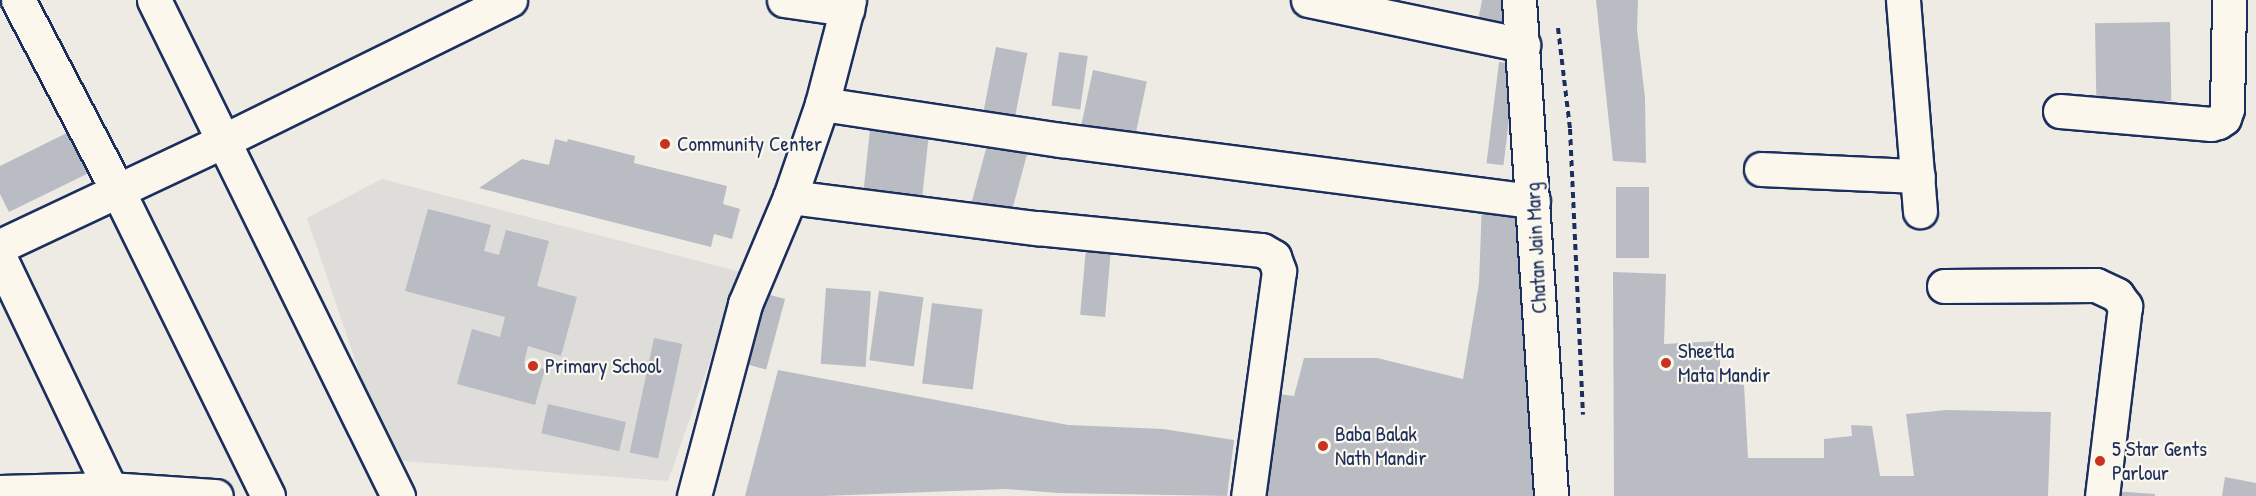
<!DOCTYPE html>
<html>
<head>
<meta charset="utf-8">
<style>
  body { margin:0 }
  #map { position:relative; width:2256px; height:496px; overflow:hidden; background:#eeebe4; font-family:"Patrick Hand",sans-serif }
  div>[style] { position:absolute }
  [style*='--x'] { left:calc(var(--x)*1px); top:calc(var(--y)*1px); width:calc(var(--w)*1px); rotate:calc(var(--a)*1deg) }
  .built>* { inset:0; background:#deddda }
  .building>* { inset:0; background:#b9bcc3; transform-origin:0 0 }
  .path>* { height:4px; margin-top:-2px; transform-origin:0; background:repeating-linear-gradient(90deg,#1b2f5e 0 6px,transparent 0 10.5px) }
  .roads { filter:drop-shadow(2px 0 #1b2f5e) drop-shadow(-2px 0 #1b2f5e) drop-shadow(0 2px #1b2f5e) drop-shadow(0 -2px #1b2f5e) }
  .street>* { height:33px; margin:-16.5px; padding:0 16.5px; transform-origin:16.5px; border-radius:16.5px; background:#fbf7ec }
  .dots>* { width:16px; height:16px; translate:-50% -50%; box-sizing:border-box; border:3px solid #fbf7ec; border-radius:50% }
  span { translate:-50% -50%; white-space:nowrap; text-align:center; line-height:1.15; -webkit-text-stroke:4.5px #fbf7ec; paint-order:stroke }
  .poi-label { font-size:21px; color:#1b2f5e }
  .left { translate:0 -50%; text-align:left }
  .street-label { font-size:21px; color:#1b2f5e }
</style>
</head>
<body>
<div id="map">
  <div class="built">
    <div style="clip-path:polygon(382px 179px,741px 272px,668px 481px,389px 460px,307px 218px)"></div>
  </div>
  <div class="building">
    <div style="clip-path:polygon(1482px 0,1512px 0,1509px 27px,1478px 21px)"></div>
    <div style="clip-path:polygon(1596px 0,1638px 0,1637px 29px,1645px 98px,1646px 163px,1613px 161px)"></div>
    <div style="left:2170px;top:22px;width:79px;height:75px;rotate:89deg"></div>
    <div style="left:996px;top:47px;width:32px;height:71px;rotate:11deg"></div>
    <div style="left:1059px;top:52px;width:29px;height:54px;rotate:8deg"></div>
    <div style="left:1499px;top:62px;width:17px;height:102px;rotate:7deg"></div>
    <div style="left:1093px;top:70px;width:55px;height:65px;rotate:12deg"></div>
    <div style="left:871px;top:120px;width:59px;height:74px;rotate:6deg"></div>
    <div style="clip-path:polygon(77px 128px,97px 169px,9px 212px,0 194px,0 166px)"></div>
    <div style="left:990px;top:134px;width:41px;height:78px;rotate:15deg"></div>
    <div style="clip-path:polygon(555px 139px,567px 142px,568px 139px,635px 156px,634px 163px,727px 186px,723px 204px,740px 209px,732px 239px,714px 234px,711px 247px,479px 188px,522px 159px,549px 165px)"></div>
    <div style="left:1649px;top:187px;width:71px;height:33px;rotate:90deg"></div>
    <div style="clip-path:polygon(1482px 202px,1524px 207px,1541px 496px,1254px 496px,1267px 393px,1294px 396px,1304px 358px,1377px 358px,1463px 379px,1479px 283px)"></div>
    <div style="clip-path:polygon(428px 209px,491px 225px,484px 251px,499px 255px,506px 230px,549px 241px,537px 286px,577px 297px,561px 356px,528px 346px,524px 363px,545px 369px,535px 405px,457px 384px,472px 329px,500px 337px,505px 317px,405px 291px)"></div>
    <div style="left:1086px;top:248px;width:25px;height:67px;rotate:5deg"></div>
    <div style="clip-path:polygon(1613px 272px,1666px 274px,1664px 344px,1720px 341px,1720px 381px,1744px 385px,1748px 458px,1824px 458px,1824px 439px,1852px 436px,1851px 425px,1872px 426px,1880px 476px,1914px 476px,1906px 414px,1947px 410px,2051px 412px,2048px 496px,1614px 496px)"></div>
    <div style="left:826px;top:288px;width:45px;height:76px;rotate:4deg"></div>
    <div style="left:879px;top:291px;width:45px;height:70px;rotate:8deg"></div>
    <div style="left:759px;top:292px;width:27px;height:73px;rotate:15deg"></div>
    <div style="left:932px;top:303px;width:51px;height:81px;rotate:7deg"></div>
    <div style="left:654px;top:338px;width:29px;height:117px;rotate:12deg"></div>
    <div style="clip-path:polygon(778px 370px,1068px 425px,1163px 429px,1234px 440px,1227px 496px,1059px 493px,1006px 489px,824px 496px,745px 496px)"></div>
    <div style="left:548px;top:404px;width:80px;height:30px;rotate:13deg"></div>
    <div style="clip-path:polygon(2225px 477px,2256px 483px,2256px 496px,2222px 496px)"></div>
    <div style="clip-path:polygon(2113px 491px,2155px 494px,2155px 496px,2112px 496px)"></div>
  </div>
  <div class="path">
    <div style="--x:1558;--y:28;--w:102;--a:83.2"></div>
    <div style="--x:1570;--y:129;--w:286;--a:87.4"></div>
  </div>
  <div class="roads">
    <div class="street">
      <div style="--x:18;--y:0;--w:213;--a:62.4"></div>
      <div style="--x:117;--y:189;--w:342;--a:63.8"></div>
      <div style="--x:154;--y:0;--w:553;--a:63.81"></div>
      <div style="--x:784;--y:0;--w:64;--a:8.1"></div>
      <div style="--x:1308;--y:0;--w:220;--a:11.8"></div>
      <div style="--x:1519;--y:0;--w:497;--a:86.3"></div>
      <div style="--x:1903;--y:0;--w:212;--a:85.4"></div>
      <div style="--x:822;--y:104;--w:242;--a:8.6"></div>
      <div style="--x:1061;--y:140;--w:476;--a:7.4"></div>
      <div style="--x:2060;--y:111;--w:152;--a:4.9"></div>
      <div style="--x:2211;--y:124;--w:7;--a:-16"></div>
      <div style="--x:2218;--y:122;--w:7;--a:-34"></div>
      <div style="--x:2224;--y:118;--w:9;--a:-72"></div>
      <div style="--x:2227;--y:109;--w:109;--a:-88.9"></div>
      <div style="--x:1761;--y:169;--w:157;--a:2.6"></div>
      <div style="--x:790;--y:197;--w:249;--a:7.2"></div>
      <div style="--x:1037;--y:228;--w:226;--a:5.6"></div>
      <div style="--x:1262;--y:250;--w:14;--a:30"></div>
      <div style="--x:1274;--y:257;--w:15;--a:70"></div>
      <div style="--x:1279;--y:271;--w:227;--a:97.8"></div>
      <div style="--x:0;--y:246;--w:246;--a:-25.2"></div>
      <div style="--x:223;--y:141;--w:320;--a:-26.2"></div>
      <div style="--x:0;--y:258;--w:256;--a:64.5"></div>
      <div style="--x:1944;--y:286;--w:152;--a:-0.4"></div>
      <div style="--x:2096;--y:285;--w:23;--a:25"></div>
      <div style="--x:2117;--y:295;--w:14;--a:54"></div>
      <div style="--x:2125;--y:306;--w:191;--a:96.9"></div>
      <div style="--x:0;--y:492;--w:110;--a:-1.6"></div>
      <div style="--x:110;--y:489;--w:106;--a:3.8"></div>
      <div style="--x:694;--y:496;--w:199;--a:-75.1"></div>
      <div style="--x:745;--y:304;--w:116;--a:-67.2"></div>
      <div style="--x:790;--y:197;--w:98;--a:-71"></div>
      <div style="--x:822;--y:104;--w:107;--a:-75.4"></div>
    </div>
  </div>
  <div class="dots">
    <div style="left:665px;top:144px;background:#c8321e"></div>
    <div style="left:1666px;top:363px;background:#c8321e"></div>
    <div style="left:533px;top:366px;background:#c8321e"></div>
    <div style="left:1323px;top:446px;background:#c8321e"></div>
    <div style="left:2100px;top:461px;background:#c8321e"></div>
  </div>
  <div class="poi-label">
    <span class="left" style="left:677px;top:144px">Community Center</span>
    <span class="left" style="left:1678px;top:363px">Sheetla<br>Mata Mandir</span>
    <span class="left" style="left:545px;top:366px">Primary School</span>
    <span class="left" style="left:1335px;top:446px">Baba Balak<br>Nath Mandir</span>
    <span class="left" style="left:2112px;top:461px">5 Star Gents<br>Parlour</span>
  </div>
  <div class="street-label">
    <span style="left:1536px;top:248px;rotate:-93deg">Chatan Jain Marg</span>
  </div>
</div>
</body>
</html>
